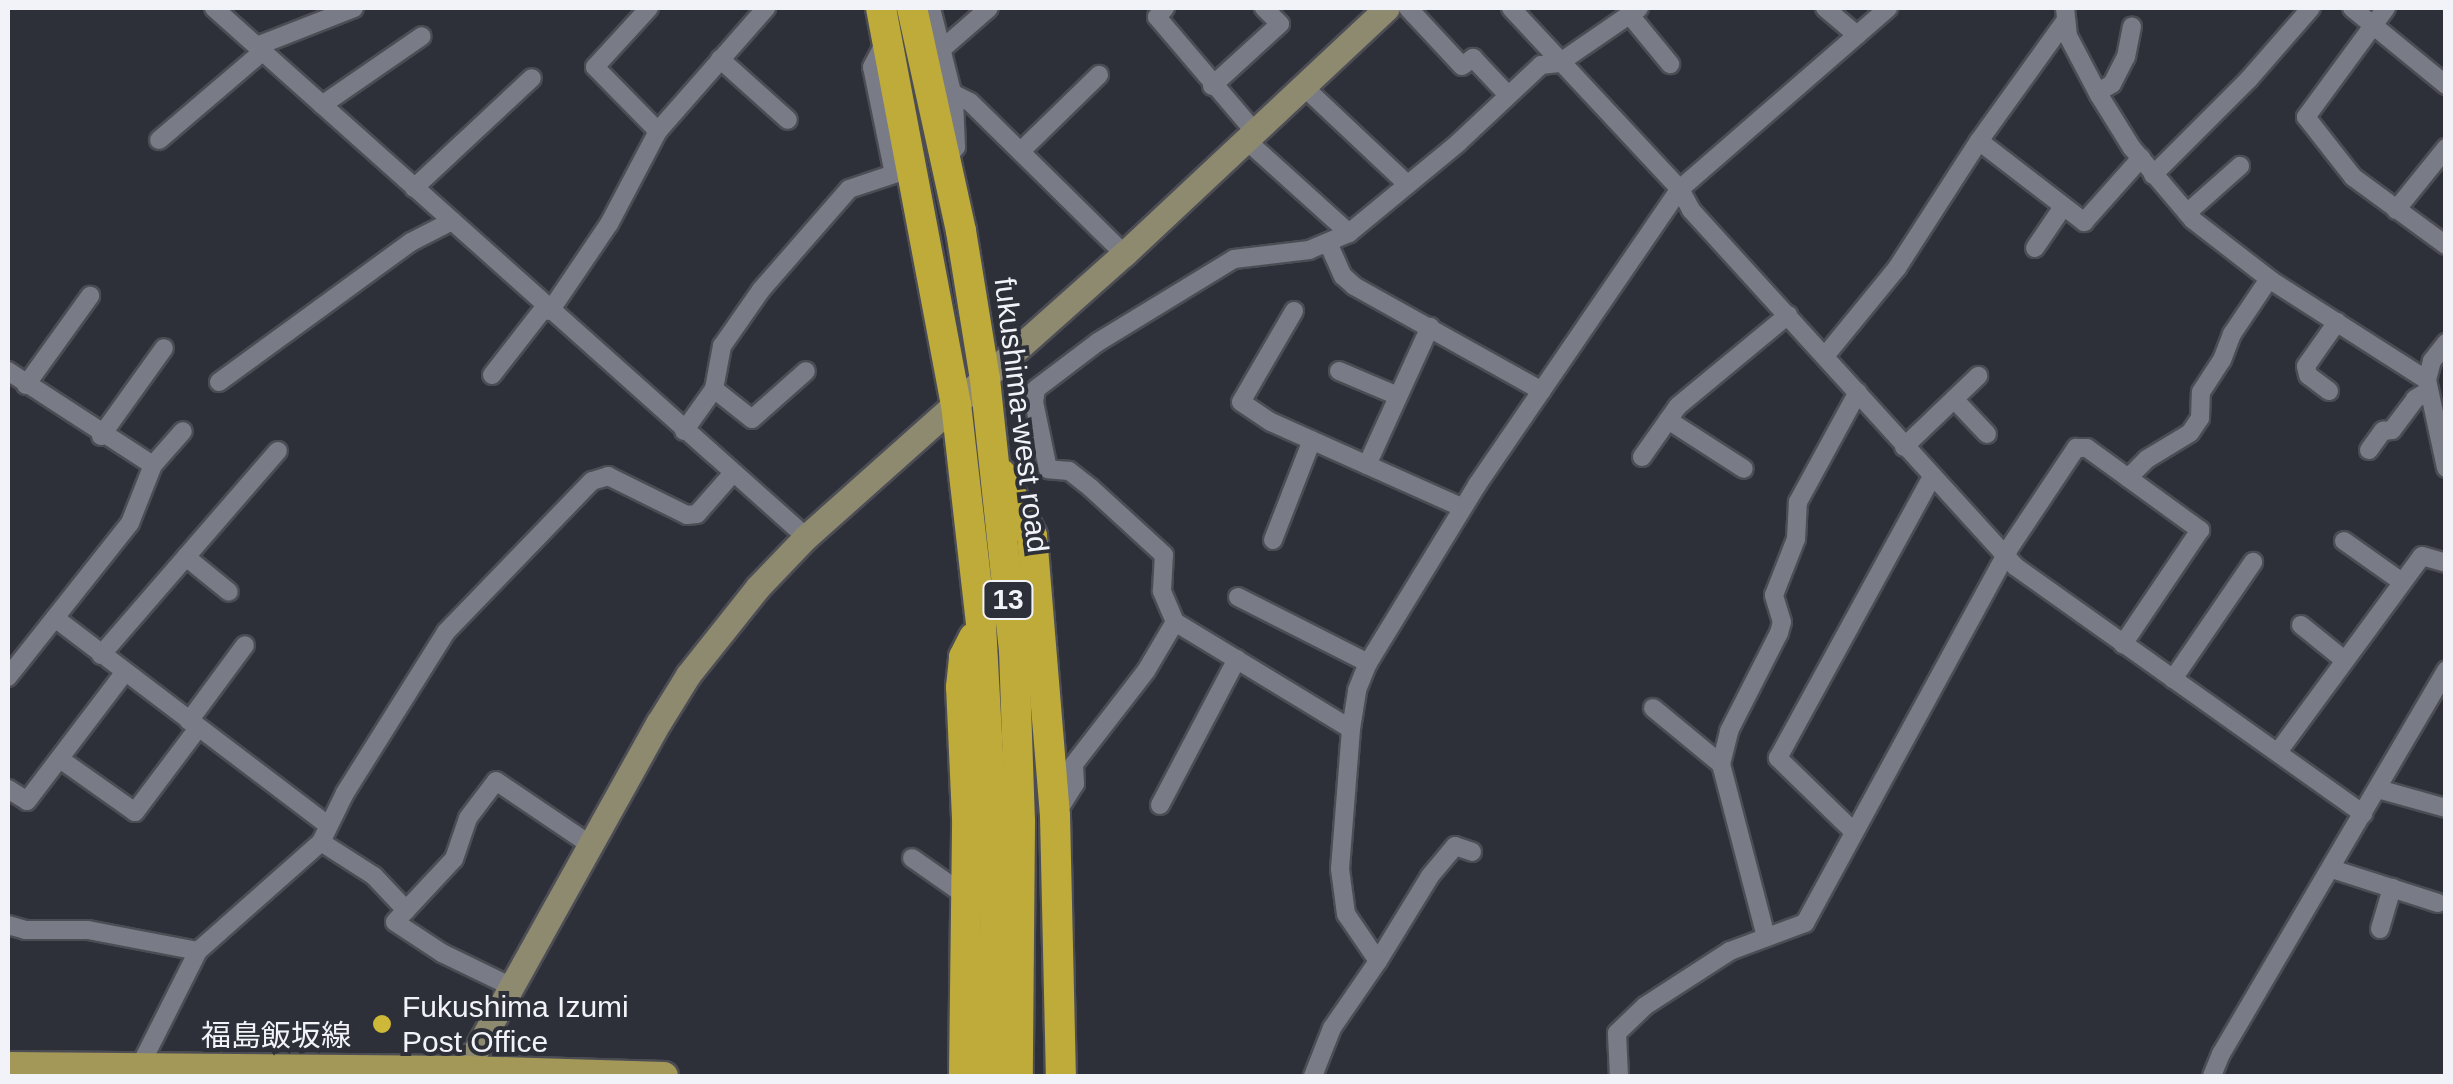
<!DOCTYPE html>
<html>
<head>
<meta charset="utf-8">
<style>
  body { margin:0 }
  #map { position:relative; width:2453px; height:1084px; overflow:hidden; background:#2e3039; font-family:Arial,"Noto Sans JP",sans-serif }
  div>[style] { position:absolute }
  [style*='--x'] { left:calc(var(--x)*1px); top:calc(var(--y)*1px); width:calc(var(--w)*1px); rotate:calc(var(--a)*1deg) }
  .roads { filter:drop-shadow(2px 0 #4c4d54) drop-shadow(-2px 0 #4c4d54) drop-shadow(0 2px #4c4d54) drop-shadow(0 -2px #4c4d54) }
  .street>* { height:18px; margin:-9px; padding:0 9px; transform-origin:9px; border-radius:9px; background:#797c86 }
  .secondary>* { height:25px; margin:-12.5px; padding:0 12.5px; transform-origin:12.5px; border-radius:12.5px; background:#8e8a6f }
  .primary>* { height:28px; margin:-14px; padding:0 14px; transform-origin:14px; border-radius:14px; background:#a39858 }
  .highway>* { height:30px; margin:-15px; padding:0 15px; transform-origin:15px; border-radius:15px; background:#bfab3a }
  .dots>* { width:28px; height:28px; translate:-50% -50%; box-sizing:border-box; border:5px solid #2e3039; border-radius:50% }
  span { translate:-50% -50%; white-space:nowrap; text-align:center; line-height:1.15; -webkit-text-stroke:8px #2e3039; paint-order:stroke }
  .shield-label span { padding:2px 8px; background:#2e3039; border:2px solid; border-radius:8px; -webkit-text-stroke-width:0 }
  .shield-label { font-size:28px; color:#f2f3f9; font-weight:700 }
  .street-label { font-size:30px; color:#f2f3f9 }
  .poi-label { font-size:30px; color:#f2f3f9 }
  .left { translate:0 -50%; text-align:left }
  .frame { position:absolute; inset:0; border:10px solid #f2f3f9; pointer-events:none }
</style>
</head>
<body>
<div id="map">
  <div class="roads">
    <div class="street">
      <div style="--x:214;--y:8;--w:794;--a:41.78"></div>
      <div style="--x:649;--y:8;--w:80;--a:132.5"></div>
      <div style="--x:595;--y:67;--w:90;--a:45.5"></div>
      <div style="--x:931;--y:8;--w:95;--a:76"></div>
      <div style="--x:954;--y:100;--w:47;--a:87.6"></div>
      <div style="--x:956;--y:147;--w:13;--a:129"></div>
      <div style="--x:1165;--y:8;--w:12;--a:132"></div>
      <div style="--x:1157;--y:17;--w:150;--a:49.6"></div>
      <div style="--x:1408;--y:8;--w:79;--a:47"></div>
      <div style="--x:1462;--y:66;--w:14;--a:-36"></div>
      <div style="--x:1473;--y:58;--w:50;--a:46.6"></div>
      <div style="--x:1511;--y:8;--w:248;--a:47"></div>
      <div style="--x:1680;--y:189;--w:24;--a:62"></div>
      <div style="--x:1691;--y:210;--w:483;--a:47.7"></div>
      <div style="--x:2016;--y:567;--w:426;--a:35.4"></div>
      <div style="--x:1825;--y:8;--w:42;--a:40.2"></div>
      <div style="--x:2065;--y:8;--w:28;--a:84"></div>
      <div style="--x:2068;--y:36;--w:67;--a:62.3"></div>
      <div style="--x:2099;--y:95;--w:62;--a:58.1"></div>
      <div style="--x:2132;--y:148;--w:94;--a:49.7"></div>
      <div style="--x:2193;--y:220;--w:100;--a:37.7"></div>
      <div style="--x:2272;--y:281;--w:184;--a:32.6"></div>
      <div style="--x:2352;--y:8;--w:122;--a:39.3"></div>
      <div style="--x:2386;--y:8;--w:135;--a:126.3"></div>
      <div style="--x:2306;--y:117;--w:76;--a:51.9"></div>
      <div style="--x:2353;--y:177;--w:115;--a:36.2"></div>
      <div style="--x:1629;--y:14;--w:65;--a:50.6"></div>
      <div style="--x:257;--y:46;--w:104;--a:-21.4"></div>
      <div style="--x:942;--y:49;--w:62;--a:-41.1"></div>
      <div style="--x:720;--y:59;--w:91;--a:41.9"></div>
      <div style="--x:1212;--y:86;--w:92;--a:-42.4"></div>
      <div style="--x:1280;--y:24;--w:23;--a:-135"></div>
      <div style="--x:1303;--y:86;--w:143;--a:43.3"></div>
      <div style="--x:2098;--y:92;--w:16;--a:-30"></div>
      <div style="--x:2112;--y:84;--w:30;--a:-63"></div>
      <div style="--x:2126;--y:57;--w:31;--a:-79"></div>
      <div style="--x:952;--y:93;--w:20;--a:27"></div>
      <div style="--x:970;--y:102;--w:216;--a:44.6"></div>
      <div style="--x:322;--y:105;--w:121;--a:-34.6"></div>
      <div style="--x:159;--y:140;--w:135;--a:-40.5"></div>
      <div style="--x:1246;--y:140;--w:139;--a:42.1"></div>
      <div style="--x:1979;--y:141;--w:133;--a:37.6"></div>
      <div style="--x:2084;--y:222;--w:86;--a:-48.3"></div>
      <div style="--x:1021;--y:151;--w:109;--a:-44.3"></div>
      <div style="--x:2153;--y:175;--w:136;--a:-45"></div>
      <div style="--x:2249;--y:79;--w:94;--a:-48.9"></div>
      <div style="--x:414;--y:188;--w:161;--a:-43"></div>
      <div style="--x:2396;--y:210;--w:80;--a:-51.1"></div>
      <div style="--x:2187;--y:213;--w:71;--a:-41.6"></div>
      <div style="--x:1329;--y:245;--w:34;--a:66"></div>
      <div style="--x:1343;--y:276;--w:15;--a:42"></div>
      <div style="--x:1354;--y:286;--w:215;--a:29.2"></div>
      <div style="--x:2035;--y:248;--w:50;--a:-55.7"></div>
      <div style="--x:550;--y:311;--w:105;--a:-55.9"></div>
      <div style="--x:609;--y:224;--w:105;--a:-62.2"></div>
      <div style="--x:658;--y:131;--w:164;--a:-48.7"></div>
      <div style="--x:1294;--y:311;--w:105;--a:120.2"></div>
      <div style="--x:1241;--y:402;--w:36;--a:34"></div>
      <div style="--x:1271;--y:422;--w:210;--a:24.1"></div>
      <div style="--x:2446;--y:343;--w:23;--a:128"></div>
      <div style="--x:2432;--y:361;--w:20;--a:105"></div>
      <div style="--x:2427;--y:380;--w:90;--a:77.8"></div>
      <div style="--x:1825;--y:356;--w:114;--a:-50.7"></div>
      <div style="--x:1897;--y:268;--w:151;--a:-57.2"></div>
      <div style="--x:1979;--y:141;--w:149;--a:-54.3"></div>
      <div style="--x:8;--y:371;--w:173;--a:33"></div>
      <div style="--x:1339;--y:371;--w:64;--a:23"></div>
      <div style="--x:492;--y:375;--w:86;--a:-52.1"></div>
      <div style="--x:219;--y:382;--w:238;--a:-36.1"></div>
      <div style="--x:411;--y:242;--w:46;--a:-27.1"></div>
      <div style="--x:26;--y:385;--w:110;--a:-54.3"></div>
      <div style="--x:714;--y:389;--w:48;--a:38.3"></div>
      <div style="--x:752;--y:419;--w:72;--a:-41.6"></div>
      <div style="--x:2329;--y:391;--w:26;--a:-143"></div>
      <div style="--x:2308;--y:375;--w:9;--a:-103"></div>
      <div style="--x:2306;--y:366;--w:54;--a:-54.8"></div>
      <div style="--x:1954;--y:399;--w:48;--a:46.7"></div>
      <div style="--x:1668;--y:420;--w:90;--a:32.8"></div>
      <div style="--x:684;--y:431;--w:52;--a:-54.5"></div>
      <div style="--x:714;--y:389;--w:44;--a:-79.5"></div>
      <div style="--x:722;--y:346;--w:68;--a:-55.1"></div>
      <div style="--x:761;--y:290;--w:134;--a:-48.9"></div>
      <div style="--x:849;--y:189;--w:47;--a:-18.4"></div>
      <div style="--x:894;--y:174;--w:109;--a:-101.6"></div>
      <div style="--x:872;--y:67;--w:30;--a:-62"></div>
      <div style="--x:101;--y:436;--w:108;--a:-54.4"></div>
      <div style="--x:1904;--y:447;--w:103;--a:-43.8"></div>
      <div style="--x:2369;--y:450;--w:24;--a:-54"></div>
      <div style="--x:2383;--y:431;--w:9;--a:-6"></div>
      <div style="--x:2392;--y:430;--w:39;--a:-53"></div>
      <div style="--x:2415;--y:399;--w:15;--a:-32"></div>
      <div style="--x:1642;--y:457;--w:62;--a:-54.8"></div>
      <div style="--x:1678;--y:406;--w:143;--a:-39.6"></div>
      <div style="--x:1367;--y:465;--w:152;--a:-65.5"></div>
      <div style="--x:2128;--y:478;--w:27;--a:-45"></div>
      <div style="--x:2147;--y:459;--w:50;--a:-31.2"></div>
      <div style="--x:2190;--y:433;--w:18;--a:-56"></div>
      <div style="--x:2200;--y:418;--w:26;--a:-88"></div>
      <div style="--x:2201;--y:392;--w:38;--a:-57"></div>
      <div style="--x:2222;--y:360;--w:28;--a:-69"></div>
      <div style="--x:2232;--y:334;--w:66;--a:-56.1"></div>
      <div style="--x:1273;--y:540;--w:107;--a:-68.7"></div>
      <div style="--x:2344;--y:541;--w:71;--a:35.3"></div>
      <div style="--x:186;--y:557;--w:55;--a:39.1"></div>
      <div style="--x:1238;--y:597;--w:146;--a:26.9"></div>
      <div style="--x:55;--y:618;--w:343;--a:37.2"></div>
      <div style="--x:2301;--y:625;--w:54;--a:39"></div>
      <div style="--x:101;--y:655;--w:270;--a:-49.1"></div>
      <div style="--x:8;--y:677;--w:196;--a:-51.6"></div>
      <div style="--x:130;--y:523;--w:62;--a:-68.4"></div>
      <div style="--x:153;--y:465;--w:45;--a:-48.6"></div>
      <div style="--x:2173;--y:679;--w:142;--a:-55.6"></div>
      <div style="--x:1653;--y:708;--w:88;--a:39.5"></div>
      <div style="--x:1721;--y:764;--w:179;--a:75.4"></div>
      <div style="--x:189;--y:721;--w:94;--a:-53.6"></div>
      <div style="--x:1351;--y:729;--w:206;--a:-148.7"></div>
      <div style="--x:1175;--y:622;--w:34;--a:-113"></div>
      <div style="--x:1162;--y:591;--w:36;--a:-87"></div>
      <div style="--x:1164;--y:555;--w:99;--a:-137.5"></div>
      <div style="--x:1091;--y:488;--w:28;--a:-142"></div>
      <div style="--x:1069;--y:471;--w:21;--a:-175"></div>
      <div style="--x:1048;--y:469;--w:68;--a:-101.8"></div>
      <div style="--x:1034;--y:402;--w:13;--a:-81"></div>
      <div style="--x:1036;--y:389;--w:78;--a:-37.2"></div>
      <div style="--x:1098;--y:342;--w:159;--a:-31.4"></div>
      <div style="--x:1234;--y:259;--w:76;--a:-6.8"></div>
      <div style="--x:1309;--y:250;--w:43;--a:-23"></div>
      <div style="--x:1349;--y:233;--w:141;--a:-39.5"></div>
      <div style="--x:1458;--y:143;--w:114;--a:-43.2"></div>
      <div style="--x:1541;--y:65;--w:18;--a:-6"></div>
      <div style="--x:1559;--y:63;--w:97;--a:-34.5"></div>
      <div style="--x:2278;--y:752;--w:243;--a:-53.7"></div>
      <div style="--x:2422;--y:556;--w:25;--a:16"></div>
      <div style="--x:60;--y:759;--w:92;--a:35.2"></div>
      <div style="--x:135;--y:812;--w:105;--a:-53.1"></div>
      <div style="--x:1721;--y:764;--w:34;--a:-76"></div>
      <div style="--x:1729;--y:731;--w:110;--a:-63"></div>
      <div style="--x:1779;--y:633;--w:11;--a:-75"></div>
      <div style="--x:1782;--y:622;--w:28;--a:-107"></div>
      <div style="--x:1774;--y:595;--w:60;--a:-68.6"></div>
      <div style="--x:1796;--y:539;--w:37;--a:-87"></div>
      <div style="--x:1798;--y:502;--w:125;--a:-61.4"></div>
      <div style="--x:8;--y:789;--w:22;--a:32"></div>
      <div style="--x:27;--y:801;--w:161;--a:-52.8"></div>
      <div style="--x:2378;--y:789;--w:71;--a:15.6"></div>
      <div style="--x:1160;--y:805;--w:165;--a:-62.2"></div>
      <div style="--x:1056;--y:814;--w:36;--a:-58"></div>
      <div style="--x:1075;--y:784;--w:20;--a:-93"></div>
      <div style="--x:1074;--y:764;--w:118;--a:-52.3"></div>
      <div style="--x:1146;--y:671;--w:57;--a:-59.4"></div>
      <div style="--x:1853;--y:831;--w:105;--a:-135.8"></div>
      <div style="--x:1778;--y:758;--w:318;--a:-61.3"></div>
      <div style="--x:321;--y:842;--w:63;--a:32.7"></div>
      <div style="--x:374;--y:876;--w:47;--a:46.7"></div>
      <div style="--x:912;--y:858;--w:66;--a:35.1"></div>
      <div style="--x:2332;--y:869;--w:111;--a:17.8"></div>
      <div style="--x:8;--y:925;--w:18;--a:16"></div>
      <div style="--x:25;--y:930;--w:63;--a:0"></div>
      <div style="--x:88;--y:930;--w:112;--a:10.8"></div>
      <div style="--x:2380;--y:929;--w:43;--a:-73.7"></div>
      <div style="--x:1378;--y:961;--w:100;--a:-58.5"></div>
      <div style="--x:1430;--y:876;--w:39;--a:-50"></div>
      <div style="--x:1455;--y:846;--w:18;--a:19"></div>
      <div style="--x:510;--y:986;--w:76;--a:-154.1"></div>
      <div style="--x:442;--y:953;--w:56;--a:-146.6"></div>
      <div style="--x:395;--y:922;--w:86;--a:-46.9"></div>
      <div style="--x:454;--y:859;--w:43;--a:-71.1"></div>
      <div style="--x:468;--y:818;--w:46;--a:-52.9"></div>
      <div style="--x:496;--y:781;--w:112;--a:34.1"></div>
      <div style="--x:139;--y:1068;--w:131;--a:-63.2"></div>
      <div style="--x:198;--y:951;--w:164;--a:-41.5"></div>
      <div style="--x:321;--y:842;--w:55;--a:-63.9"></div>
      <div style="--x:345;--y:793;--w:190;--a:-57.9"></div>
      <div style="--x:446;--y:632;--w:210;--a:-46"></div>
      <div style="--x:592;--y:481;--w:17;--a:-17"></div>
      <div style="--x:608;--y:476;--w:88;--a:26.3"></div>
      <div style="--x:687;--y:515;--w:10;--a:-6"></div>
      <div style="--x:697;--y:514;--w:55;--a:-48.7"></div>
      <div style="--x:1313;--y:1076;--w:52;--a:-68.4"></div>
      <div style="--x:1332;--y:1028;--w:81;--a:-55.5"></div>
      <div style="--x:1378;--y:961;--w:57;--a:-124.2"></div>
      <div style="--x:1346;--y:914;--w:45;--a:-97.6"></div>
      <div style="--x:1340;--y:869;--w:140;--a:-85.5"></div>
      <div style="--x:1351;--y:729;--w:39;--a:-81"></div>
      <div style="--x:1357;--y:690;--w:29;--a:-68"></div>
      <div style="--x:1368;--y:663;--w:209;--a:-58.5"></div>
      <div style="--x:1477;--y:485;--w:359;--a:-55.6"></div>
      <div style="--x:1680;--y:189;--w:276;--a:-41"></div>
      <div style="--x:1619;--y:1076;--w:43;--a:-92.7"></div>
      <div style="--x:1617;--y:1033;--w:39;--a:-44"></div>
      <div style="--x:1645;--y:1006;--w:101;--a:-32.9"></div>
      <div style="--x:1730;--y:951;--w:80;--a:-20.5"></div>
      <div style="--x:1805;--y:923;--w:425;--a:-61.4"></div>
      <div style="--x:2008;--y:550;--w:123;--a:-56.3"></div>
      <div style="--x:2076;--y:448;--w:11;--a:0"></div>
      <div style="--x:2087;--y:448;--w:140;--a:36"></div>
      <div style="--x:2200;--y:530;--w:138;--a:124"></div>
      <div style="--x:2212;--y:1076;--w:24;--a:-68"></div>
      <div style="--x:2221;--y:1054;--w:445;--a:-59.6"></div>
    </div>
    <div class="secondary">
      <div style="--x:465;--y:1070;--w:398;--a:-60.9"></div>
      <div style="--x:659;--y:722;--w:55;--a:-58.3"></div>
      <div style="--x:688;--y:675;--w:112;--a:-51.5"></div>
      <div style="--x:758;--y:587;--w:69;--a:-46.2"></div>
      <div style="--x:806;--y:537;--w:426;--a:-41.7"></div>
      <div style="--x:1124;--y:254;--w:360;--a:-43.1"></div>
    </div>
    <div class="primary">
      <div style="--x:8;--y:1066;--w:457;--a:0.5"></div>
      <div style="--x:465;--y:1070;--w:199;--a:1.7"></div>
    </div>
    <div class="highway">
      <div style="--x:881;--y:8;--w:403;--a:79.3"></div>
      <div style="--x:956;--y:404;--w:222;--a:83.5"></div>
      <div style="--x:981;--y:625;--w:275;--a:86.9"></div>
      <div style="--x:996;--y:900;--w:176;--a:91.6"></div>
      <div style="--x:912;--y:8;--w:228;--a:77.6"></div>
      <div style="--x:961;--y:231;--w:150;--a:80.8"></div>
      <div style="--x:985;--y:379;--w:273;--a:83.9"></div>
      <div style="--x:1014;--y:650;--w:172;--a:88"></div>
      <div style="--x:1020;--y:822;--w:254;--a:90.5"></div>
      <div style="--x:1001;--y:474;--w:69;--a:63.4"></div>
      <div style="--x:1032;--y:536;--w:281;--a:85.3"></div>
      <div style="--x:1055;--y:816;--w:260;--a:88.7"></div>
      <div style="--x:964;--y:1076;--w:258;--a:-89.3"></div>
      <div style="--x:967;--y:818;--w:131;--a:-92.6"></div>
      <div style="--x:961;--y:687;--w:30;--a:-84"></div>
      <div style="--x:964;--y:657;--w:22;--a:-63"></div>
    </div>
  </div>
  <div class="dots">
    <div style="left:382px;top:1024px;background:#ceb837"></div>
  </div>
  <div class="shield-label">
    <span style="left:1008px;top:600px">13</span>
  </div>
  <div class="street-label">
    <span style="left:1021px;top:415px;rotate:83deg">fukushima-west road</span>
    <span style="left:276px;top:1036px">福島飯坂線</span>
  </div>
  <div class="poi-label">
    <span class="left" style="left:402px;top:1024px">Fukushima Izumi<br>Post Office</span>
  </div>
  <div class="frame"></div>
</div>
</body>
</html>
